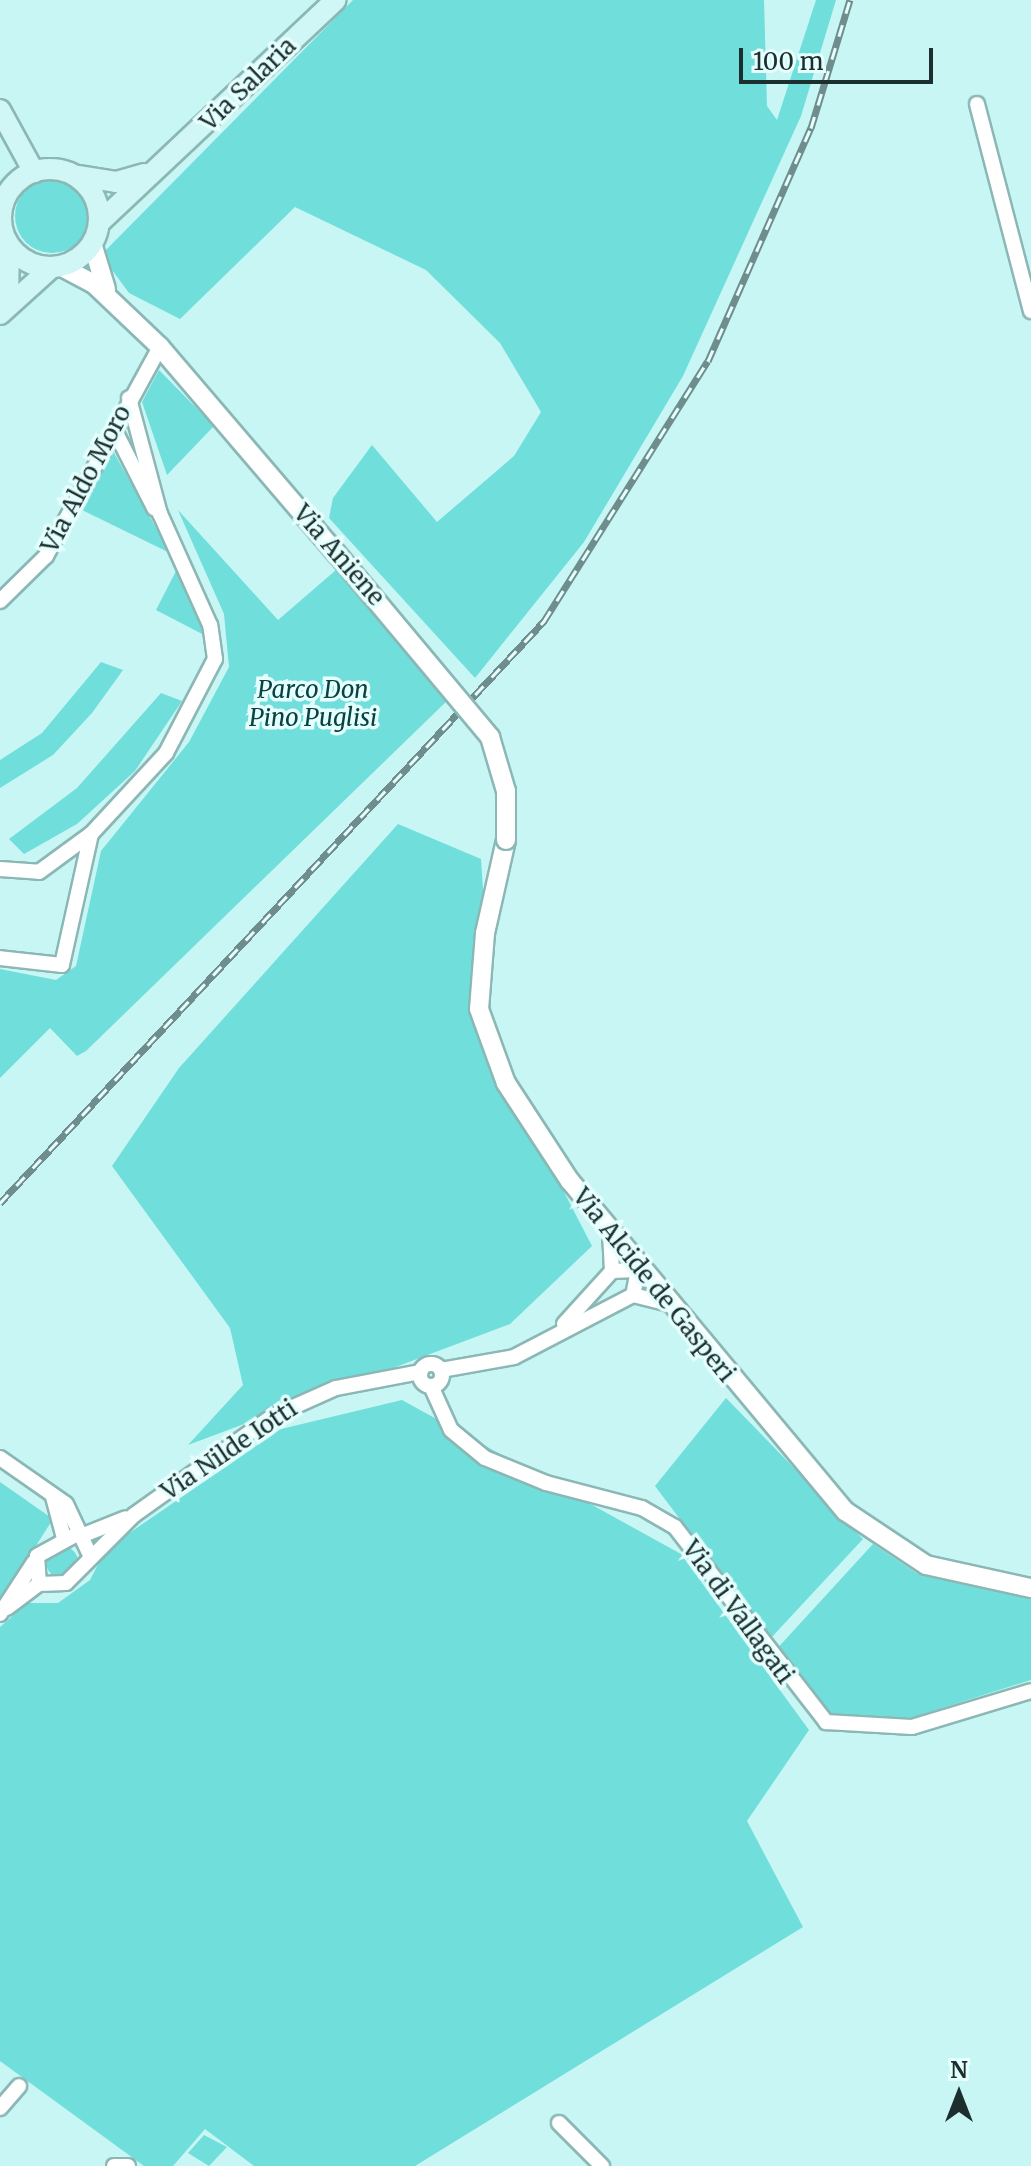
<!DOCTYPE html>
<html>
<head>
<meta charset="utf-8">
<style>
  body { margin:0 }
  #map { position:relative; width:1031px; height:2166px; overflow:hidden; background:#c8f6f4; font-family:Merriweather,serif }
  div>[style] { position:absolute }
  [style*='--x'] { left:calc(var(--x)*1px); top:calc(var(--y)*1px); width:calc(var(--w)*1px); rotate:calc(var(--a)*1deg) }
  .green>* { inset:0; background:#70dedb }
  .round { border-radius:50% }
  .roads { filter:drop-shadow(2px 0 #8bb7b5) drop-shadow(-2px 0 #8bb7b5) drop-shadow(0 2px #8bb7b5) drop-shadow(0 -2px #8bb7b5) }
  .minor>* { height:14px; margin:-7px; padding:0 7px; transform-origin:7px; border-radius:7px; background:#fff }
  .minor>.ring { margin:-7px; padding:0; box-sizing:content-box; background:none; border:14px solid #fff; border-radius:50% }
  .tertiary>* { height:18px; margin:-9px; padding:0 9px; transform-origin:9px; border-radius:9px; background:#fff }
  .secondary>* { height:20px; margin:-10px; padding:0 10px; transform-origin:10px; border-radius:10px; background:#d0f6f5 }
  .secondary>.ring { margin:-10px; padding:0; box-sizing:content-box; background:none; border:20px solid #d0f6f5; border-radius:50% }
  .rail>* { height:7px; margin-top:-3.5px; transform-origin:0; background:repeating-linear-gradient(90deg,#e4fffe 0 12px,#6e8d8c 0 24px); box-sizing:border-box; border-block:2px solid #6e8d8c }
  .bridges { filter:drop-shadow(2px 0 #8bb7b5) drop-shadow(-2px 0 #8bb7b5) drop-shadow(0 2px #8bb7b5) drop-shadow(0 -2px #8bb7b5) }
  .tertiary-bridge>* { height:18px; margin:-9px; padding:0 9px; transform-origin:9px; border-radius:9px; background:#fff }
  span { translate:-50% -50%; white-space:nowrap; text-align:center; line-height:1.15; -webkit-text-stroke:7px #e4fffe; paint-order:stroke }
  .street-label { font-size:24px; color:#1d2e2e }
  .park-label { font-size:24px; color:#094241; font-style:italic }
  .north { position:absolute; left:919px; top:2054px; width:80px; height:80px; -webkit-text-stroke:6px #e4fffe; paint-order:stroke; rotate:0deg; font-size:22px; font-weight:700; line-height:32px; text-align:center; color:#1d2e2e }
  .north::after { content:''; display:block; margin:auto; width:28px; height:36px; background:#1d2e2e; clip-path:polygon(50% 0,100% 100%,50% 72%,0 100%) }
  .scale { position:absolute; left:739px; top:48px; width:194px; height:36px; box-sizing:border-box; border:4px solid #1d2e2e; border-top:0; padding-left:10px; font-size:24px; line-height:28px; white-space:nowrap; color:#1d2e2e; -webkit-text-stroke:6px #e4fffe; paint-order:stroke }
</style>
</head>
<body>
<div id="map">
  <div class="green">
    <div style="clip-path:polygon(353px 0,764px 0,767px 106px,777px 120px,816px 0,836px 0,801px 116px,683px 376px,584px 542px,475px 678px,329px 518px,333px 498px,372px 445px,437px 522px,514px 456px,541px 412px,500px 343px,426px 270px,295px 207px,180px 319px,129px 293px,101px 255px)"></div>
    <div class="round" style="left:15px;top:179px;width:74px;height:74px"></div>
    <div style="clip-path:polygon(159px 370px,214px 426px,167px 475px,142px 402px)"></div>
    <div style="clip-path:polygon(113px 451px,170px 553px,82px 510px)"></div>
    <div style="clip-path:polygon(178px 510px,278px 620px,336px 570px,451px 697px,86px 1051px,77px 1056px,50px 1028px,0 1078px,0 969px,56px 980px,76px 966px,101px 851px,189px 742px,229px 667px,224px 614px)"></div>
    <div style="clip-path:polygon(177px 569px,206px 636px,156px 610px)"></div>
    <div style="clip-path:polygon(101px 662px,123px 670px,92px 713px,53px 755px,0 788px,0 760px,42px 733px)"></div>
    <div style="clip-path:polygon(161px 693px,182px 701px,135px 771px,77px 824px,24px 854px,9px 839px,77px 788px)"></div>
    <div style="clip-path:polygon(398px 824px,481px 859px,494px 1057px,592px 1246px,510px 1324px,188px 1445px,243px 1385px,230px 1328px,112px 1166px,179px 1068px)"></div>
    <div style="clip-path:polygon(726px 1398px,863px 1539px,770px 1639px,655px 1486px)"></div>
    <div style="clip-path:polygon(402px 1400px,681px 1554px,809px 1730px,747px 1821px,803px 1927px,415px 2166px,254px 2166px,205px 2129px,173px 2166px,144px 2166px,0 2061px,0 1627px,27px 1603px,58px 1603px,90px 1580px,106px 1549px,281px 1429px)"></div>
    <div style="clip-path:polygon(0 1482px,53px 1519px,0 1602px)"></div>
    <div style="clip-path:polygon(873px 1544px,918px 1574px,1031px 1599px,1031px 1680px,914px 1717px,863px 1724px,818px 1711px,773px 1653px)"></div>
    <div class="round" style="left:46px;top:1546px;width:32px;height:32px"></div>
    <div style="clip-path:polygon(204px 2135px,227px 2147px,209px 2166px,188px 2153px)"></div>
  </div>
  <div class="roads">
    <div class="minor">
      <div style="--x:977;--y:104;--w:214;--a:75.4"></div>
      <div style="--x:114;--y:429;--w:89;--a:63.1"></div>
      <div style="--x:0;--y:601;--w:64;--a:-44.4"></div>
      <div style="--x:46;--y:556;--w:238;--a:-61.4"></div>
      <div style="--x:91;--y:834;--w:110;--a:-47.2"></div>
      <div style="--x:166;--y:753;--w:106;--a:-62.5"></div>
      <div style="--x:215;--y:659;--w:34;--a:-98"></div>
      <div style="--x:210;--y:625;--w:122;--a:-114.2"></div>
      <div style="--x:160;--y:514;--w:120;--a:-105"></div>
      <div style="--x:0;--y:869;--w:39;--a:4"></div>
      <div style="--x:39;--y:872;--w:64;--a:-36.2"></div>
      <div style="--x:91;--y:834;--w:134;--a:102.5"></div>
      <div style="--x:62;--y:965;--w:62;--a:-173.6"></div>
      <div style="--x:612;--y:1271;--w:26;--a:-2"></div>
      <div style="--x:638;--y:1270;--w:25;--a:101"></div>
      <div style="--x:564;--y:1324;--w:72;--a:-47.8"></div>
      <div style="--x:612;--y:1271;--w:36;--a:-93"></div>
      <div class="ring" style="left:420px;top:1364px;width:8px;height:8px"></div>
      <div style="--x:441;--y:1370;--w:74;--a:-10.1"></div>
      <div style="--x:514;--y:1357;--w:134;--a:-27.5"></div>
      <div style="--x:633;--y:1295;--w:34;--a:14"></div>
      <div style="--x:431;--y:1386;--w:48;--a:65.6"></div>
      <div style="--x:451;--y:1430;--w:44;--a:39.5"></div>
      <div style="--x:485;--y:1458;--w:66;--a:22.3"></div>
      <div style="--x:546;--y:1483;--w:99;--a:14.6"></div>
      <div style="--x:642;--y:1508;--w:38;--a:30"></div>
      <div style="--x:675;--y:1527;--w:247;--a:52.2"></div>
      <div style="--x:826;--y:1722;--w:86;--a:3.3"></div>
      <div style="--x:912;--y:1727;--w:124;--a:-16.8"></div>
      <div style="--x:0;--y:1458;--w:80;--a:34.9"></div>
      <div style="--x:66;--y:1504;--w:56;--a:64.8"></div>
      <div style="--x:53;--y:1497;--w:42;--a:75"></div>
      <div style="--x:81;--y:1536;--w:48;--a:-21.8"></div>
      <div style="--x:39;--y:1584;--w:27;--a:-2"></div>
      <div style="--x:66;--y:1583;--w:96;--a:-45"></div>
      <div style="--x:134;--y:1515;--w:171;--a:-35.5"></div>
      <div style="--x:273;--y:1416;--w:69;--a:-24"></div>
      <div style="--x:336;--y:1388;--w:86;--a:-10.8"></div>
      <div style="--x:39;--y:1584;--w:28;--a:-94"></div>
      <div style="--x:37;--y:1556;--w:46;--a:-28.8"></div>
      <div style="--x:7;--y:1608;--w:40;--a:-37"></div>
      <div style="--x:0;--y:1614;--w:62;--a:-56.8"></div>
      <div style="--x:0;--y:2108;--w:29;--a:-49"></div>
      <div style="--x:559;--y:2123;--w:61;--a:45"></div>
      <div style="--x:114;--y:2166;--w:14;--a:0"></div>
    </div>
    <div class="tertiary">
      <div style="--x:92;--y:243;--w:48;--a:73.1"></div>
      <div style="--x:60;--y:266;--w:40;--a:28"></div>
      <div style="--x:95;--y:285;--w:90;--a:43.6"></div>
      <div style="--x:160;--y:347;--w:272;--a:49.5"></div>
      <div style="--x:506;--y:840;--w:95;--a:102.7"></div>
      <div style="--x:485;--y:933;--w:76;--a:94.5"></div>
      <div style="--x:479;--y:1009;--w:79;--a:70"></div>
      <div style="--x:506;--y:1083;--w:117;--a:56.9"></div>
      <div style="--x:570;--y:1181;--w:430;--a:50.2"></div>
      <div style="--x:845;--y:1511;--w:97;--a:33.7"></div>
      <div style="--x:926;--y:1565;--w:107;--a:12.4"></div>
    </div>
    <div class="secondary">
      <div style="--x:0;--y:110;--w:71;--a:61.3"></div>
      <div class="ring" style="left:1px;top:169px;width:78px;height:78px"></div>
      <div style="--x:78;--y:176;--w:38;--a:9"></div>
      <div style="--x:116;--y:182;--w:29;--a:-16"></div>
      <div style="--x:99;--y:223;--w:325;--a:-43.3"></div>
      <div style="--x:8;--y:302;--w:57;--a:-89"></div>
      <div style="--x:0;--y:314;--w:70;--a:-42.1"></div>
    </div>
  </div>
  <div class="rail">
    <div style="--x:0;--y:1203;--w:797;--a:-46.93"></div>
    <div style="--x:544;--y:621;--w:307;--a:-57.8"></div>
    <div style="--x:708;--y:361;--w:255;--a:-66.2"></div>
    <div style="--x:811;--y:128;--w:134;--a:-73.1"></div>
  </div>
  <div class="bridges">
    <div class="tertiary-bridge">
      <div style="--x:337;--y:554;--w:239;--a:50.1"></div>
      <div style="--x:490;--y:737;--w:56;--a:73.5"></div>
      <div style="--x:506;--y:791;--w:49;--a:90"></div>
    </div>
  </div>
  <div class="street-label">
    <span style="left:248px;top:84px;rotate:-44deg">Via Salaria</span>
    <span style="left:86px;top:479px;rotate:-62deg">Via Aldo Moro</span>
    <span style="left:339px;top:555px;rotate:49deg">Via Aniene</span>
    <span style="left:654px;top:1285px;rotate:51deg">Via Alcide de Gasperi</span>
    <span style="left:229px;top:1450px;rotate:-34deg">Via Nilde Iotti</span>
    <span style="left:738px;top:1612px;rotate:54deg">Via di Vallagati</span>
  </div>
  <div class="park-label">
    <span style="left:313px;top:704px">Parco Don<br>Pino Puglisi</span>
  </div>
  <div class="north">N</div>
  <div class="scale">100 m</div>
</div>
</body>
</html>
